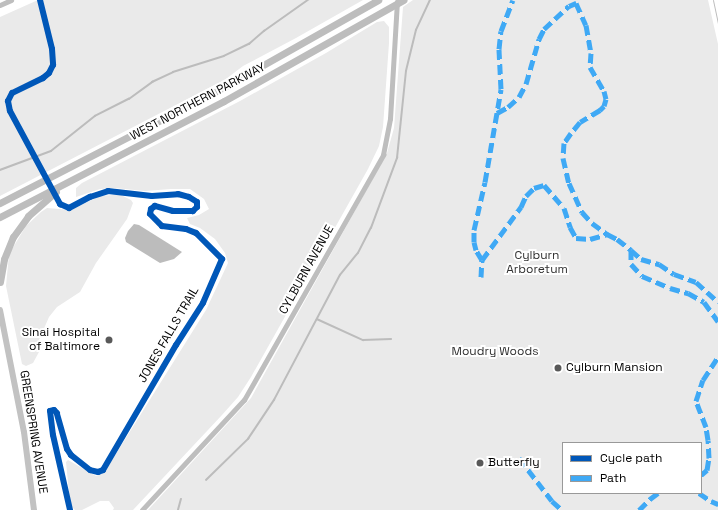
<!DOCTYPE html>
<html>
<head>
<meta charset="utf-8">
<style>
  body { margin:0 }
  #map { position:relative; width:718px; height:510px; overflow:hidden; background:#fff; font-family:"Space Grotesk",sans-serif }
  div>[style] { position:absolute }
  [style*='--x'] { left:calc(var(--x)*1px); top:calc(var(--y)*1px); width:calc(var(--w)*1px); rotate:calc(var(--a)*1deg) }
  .green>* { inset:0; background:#eaeaea }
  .water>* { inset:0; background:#bcbcbc }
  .stream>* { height:1.5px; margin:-0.75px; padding:0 0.75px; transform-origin:0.75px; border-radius:0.75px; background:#bcbcbc }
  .minor>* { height:4.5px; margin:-2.25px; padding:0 2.25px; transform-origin:2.25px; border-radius:2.25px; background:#bebebe }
  .secondary>* { height:6px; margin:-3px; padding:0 3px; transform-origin:3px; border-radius:3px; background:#c2c2c2 }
  .primary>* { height:7px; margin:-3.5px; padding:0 3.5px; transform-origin:3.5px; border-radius:3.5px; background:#bdbdbd }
  .tram>* { height:1px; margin:-0.5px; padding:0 0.5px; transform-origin:0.5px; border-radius:0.5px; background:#bdbdbd }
  .quiet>* { height:5px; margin-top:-2.5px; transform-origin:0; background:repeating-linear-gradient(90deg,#3fa9f5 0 10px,transparent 0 15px) }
  .cycleway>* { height:6px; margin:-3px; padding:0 3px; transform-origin:3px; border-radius:3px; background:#0057b8 }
  .dots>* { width:11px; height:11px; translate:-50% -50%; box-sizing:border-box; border:2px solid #fff; border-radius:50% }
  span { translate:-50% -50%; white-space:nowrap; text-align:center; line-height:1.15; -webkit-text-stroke:4px #fff; paint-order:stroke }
  .street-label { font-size:12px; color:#000 }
  .park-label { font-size:12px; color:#303030 }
  .poi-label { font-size:12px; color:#000 }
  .right { translate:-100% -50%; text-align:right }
  .left { translate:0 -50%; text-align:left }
  .legend { position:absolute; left:562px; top:442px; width:140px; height:52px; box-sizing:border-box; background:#fff; border:1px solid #999; margin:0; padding:5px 7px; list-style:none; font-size:12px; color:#000 }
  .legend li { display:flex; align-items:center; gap:8px; height:20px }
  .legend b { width:20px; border:1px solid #999 }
</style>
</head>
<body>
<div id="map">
  <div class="green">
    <div style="clip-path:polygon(38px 0,363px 0,296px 38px,243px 66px,226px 79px,0 196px,0 17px)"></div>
    <div style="clip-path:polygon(evenodd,413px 0,708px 0,718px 44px,718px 510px,148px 510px,251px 398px,387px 153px,394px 128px,403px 7px,413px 0,563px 443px,701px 443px,701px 493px,563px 493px,563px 443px)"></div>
    <div style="clip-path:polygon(384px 21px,389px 27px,389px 43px,383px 127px,379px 146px,368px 169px,251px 377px,238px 397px,222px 415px,133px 510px,113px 510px,114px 508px,109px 501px,100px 501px,82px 510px,75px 510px,71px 506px,69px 493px,66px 462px,68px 460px,96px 476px,104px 473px,206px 310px,228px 263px,225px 253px,215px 239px,200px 228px,190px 224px,187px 218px,199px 215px,209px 209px,204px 199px,190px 189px,171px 189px,145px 191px,114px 188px,100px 189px,76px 197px,76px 188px,82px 183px,240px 101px,326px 53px,377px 22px)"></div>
    <div style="clip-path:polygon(113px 195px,121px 195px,131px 200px,133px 203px,127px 219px,96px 263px,80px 292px,57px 307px,49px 317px,39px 340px,39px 352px,33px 363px,26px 366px,22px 364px,6px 286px,9px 254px,26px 226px,41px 212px,47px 208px,71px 210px,100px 196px)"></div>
  </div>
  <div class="water">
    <div style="clip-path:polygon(134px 224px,139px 225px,182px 252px,174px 259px,160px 263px,126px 242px,125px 238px,128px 231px)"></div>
  </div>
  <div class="stream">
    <div style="--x:0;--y:170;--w:54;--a:-20.4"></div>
    <div style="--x:51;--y:151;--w:56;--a:-38.5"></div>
    <div style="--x:95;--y:116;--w:38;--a:-27"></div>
    <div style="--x:129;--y:99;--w:29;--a:-36"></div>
    <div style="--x:152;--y:82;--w:23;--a:-25"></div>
    <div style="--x:173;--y:72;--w:53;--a:-17.4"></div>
    <div style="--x:224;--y:56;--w:28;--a:-26"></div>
    <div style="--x:249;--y:44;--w:20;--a:-41"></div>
    <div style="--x:264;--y:31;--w:54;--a:-35.2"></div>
    <div style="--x:317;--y:319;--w:51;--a:24.5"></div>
    <div style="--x:363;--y:340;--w:28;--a:-2"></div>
    <div style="--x:206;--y:480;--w:59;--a:-44.3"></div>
    <div style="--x:248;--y:439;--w:47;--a:-56.3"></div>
    <div style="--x:274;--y:400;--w:141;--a:-62.2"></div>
    <div style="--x:340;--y:275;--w:28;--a:-51"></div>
    <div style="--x:358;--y:253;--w:28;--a:-63"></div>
    <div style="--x:371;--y:228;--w:75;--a:-69.6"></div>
    <div style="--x:397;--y:158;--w:87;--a:-84.1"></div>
    <div style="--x:406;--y:71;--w:42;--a:-76.3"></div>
    <div style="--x:416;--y:30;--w:33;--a:-65"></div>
    <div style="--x:178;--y:510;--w:11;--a:-75"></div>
  </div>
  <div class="minor">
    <div style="--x:0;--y:5;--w:12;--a:-24"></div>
    <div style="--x:142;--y:510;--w:150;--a:-47.2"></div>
    <div style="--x:244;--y:400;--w:282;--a:-60.4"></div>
    <div style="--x:383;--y:155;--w:37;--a:-79"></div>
    <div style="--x:390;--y:119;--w:117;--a:-86.6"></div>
  </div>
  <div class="secondary">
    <div style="--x:0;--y:310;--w:124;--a:78.9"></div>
    <div style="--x:24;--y:432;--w:79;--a:82.7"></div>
  </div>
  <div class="primary">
    <div style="--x:0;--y:203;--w:246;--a:-27.3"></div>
    <div style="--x:219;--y:90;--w:183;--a:-29.5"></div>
    <div style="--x:0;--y:217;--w:252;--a:-27.4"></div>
    <div style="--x:224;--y:101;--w:206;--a:-29.4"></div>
    <div style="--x:0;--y:282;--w:23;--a:-80"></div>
    <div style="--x:4;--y:259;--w:24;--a:-68"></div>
    <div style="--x:13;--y:237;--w:26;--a:-54"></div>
    <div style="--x:28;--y:216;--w:37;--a:-41"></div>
  </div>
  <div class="tram">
    <div style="--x:713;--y:0;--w:25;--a:78"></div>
  </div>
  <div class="quiet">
    <div style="--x:497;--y:113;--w:13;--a:-29"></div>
    <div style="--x:508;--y:107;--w:15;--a:-42"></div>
    <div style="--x:519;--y:97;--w:15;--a:-62"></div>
    <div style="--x:526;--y:84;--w:47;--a:-73.9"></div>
    <div style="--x:539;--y:39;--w:11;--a:-63"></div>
    <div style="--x:544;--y:29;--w:34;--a:-43"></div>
    <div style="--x:569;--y:6;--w:8;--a:-23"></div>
    <div style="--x:576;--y:3;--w:24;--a:66"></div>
    <div style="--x:586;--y:25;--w:28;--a:80"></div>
    <div style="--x:591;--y:53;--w:14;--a:94"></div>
    <div style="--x:590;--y:67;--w:28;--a:60"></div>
    <div style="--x:604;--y:91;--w:8;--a:76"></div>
    <div style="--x:606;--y:99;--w:7;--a:106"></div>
    <div style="--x:604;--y:106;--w:6;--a:135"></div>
    <div style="--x:600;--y:110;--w:23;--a:149"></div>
    <div style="--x:580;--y:122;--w:14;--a:129"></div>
    <div style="--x:571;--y:133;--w:12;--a:125"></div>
    <div style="--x:564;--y:143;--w:15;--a:94"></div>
    <div style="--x:563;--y:158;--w:26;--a:77"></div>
    <div style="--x:569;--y:183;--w:32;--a:66"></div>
    <div style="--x:582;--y:212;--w:15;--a:48"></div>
    <div style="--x:592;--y:223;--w:19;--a:36"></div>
    <div style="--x:631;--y:250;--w:13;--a:42"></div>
    <div style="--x:641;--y:259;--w:19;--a:16"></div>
    <div style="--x:659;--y:264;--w:18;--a:34"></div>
    <div style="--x:674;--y:274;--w:23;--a:20"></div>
    <div style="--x:696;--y:282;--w:30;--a:42"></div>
    <div style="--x:482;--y:260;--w:66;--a:-53.7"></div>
    <div style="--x:521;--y:207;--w:12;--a:-66"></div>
    <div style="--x:526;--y:196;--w:11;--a:-45"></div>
    <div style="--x:534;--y:188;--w:10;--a:-17"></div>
    <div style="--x:544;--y:185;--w:30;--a:49"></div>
    <div style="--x:564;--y:208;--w:20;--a:72"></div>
    <div style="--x:570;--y:227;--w:13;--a:61"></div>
    <div style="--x:576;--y:238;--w:14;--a:4"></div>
    <div style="--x:590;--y:239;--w:18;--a:-16"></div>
    <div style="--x:607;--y:234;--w:11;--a:27"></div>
    <div style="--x:617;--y:239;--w:18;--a:38"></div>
    <div style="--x:631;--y:250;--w:14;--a:90"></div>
    <div style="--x:631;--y:264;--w:16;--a:47"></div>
    <div style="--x:642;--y:276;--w:30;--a:23"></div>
    <div style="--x:670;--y:288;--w:19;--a:16"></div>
    <div style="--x:688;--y:293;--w:18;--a:29"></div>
    <div style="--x:704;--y:302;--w:24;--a:54"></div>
    <div style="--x:481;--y:277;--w:17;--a:-87"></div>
    <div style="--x:482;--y:260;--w:12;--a:-121"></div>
    <div style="--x:476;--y:250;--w:8;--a:-104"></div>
    <div style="--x:474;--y:242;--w:12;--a:-90"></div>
    <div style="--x:474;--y:230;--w:49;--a:-77.1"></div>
    <div style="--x:485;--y:182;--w:94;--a:-80.2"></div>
    <div style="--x:501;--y:89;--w:40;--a:-92.9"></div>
    <div style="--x:499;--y:49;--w:18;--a:-84"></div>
    <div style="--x:501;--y:31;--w:33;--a:-69"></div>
    <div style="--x:519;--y:458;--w:54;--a:52.5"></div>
    <div style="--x:552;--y:501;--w:13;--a:42"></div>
    <div style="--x:701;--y:475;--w:8;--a:-40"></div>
    <div style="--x:707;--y:470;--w:12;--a:-81"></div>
    <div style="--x:709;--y:458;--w:18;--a:-93"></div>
    <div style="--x:708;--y:440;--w:13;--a:-99"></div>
    <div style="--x:706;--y:427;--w:28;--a:-111"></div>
    <div style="--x:696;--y:401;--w:22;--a:-72"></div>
    <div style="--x:703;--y:380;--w:27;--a:-57"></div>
    <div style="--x:699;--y:493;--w:14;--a:34"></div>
    <div style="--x:711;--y:501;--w:8;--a:23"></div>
    <div style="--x:639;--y:510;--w:16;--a:-45"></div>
    <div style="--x:650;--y:499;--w:10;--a:-37"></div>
  </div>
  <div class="cycleway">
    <div style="--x:40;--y:0;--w:50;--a:76.2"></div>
    <div style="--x:52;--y:49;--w:16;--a:86"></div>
    <div style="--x:53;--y:65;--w:9;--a:117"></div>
    <div style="--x:49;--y:73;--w:8;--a:140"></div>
    <div style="--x:43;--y:78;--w:34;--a:154"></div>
    <div style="--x:12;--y:93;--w:9;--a:117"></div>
    <div style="--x:8;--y:101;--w:10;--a:79"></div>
    <div style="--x:10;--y:111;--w:106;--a:61.7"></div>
    <div style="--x:60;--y:204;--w:10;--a:24"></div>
    <div style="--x:69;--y:208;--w:24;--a:-28"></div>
    <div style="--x:90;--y:197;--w:19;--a:-18"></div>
    <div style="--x:108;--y:191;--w:44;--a:6.5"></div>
    <div style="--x:152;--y:196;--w:26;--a:-4"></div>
    <div style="--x:178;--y:194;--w:11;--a:15"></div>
    <div style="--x:189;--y:197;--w:9;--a:32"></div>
    <div style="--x:197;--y:202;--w:5;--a:90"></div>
    <div style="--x:197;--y:207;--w:6;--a:135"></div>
    <div style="--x:193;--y:211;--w:20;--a:180"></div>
    <div style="--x:173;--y:211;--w:19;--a:-164"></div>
    <div style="--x:155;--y:206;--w:5;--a:143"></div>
    <div style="--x:151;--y:209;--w:5;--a:101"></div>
    <div style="--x:150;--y:214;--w:17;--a:45"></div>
    <div style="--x:162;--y:226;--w:24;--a:7"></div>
    <div style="--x:186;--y:229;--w:11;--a:22"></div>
    <div style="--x:196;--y:233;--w:37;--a:45"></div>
    <div style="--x:222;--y:259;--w:48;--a:113.4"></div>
    <div style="--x:203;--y:303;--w:50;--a:122.7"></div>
    <div style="--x:176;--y:345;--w:145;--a:120.3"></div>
    <div style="--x:103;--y:470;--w:5;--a:158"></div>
    <div style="--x:98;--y:472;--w:8;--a:-166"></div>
    <div style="--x:90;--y:470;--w:24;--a:-142"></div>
    <div style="--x:71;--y:455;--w:7;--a:-124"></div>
    <div style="--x:67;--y:449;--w:37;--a:-106"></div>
    <div style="--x:57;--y:413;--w:4;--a:-135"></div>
    <div style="--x:54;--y:410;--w:4;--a:166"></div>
    <div style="--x:50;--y:411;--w:24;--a:83"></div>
    <div style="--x:53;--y:435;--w:77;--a:77.2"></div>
  </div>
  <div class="dots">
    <div style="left:109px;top:340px;background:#595959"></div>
    <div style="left:558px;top:368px;background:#595959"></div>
    <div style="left:480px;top:463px;background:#595959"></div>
  </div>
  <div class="street-label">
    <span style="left:198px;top:102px;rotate:-28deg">WEST NORTHERN PARKWAY</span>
    <span style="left:307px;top:270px;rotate:-61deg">CYLBURN AVENUE</span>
    <span style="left:169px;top:335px;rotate:-60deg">JONES FALLS TRAIL</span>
    <span style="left:33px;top:432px;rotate:81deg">GREENSPRING AVENUE</span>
  </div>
  <div class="park-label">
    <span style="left:537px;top:263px">Cylburn<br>Arboretum</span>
    <span style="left:495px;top:352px">Moudry Woods</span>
  </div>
  <div class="poi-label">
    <span class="right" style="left:100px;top:340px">Sinai Hospital<br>of Baltimore</span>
    <span class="left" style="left:566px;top:368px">Cylburn Mansion</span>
    <span class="left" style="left:488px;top:463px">Butterfly</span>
  </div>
  <ul class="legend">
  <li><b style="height:5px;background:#0057b8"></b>Cycle path</li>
  <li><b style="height:5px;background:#3fa9f5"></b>Path</li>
  </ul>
</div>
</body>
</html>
